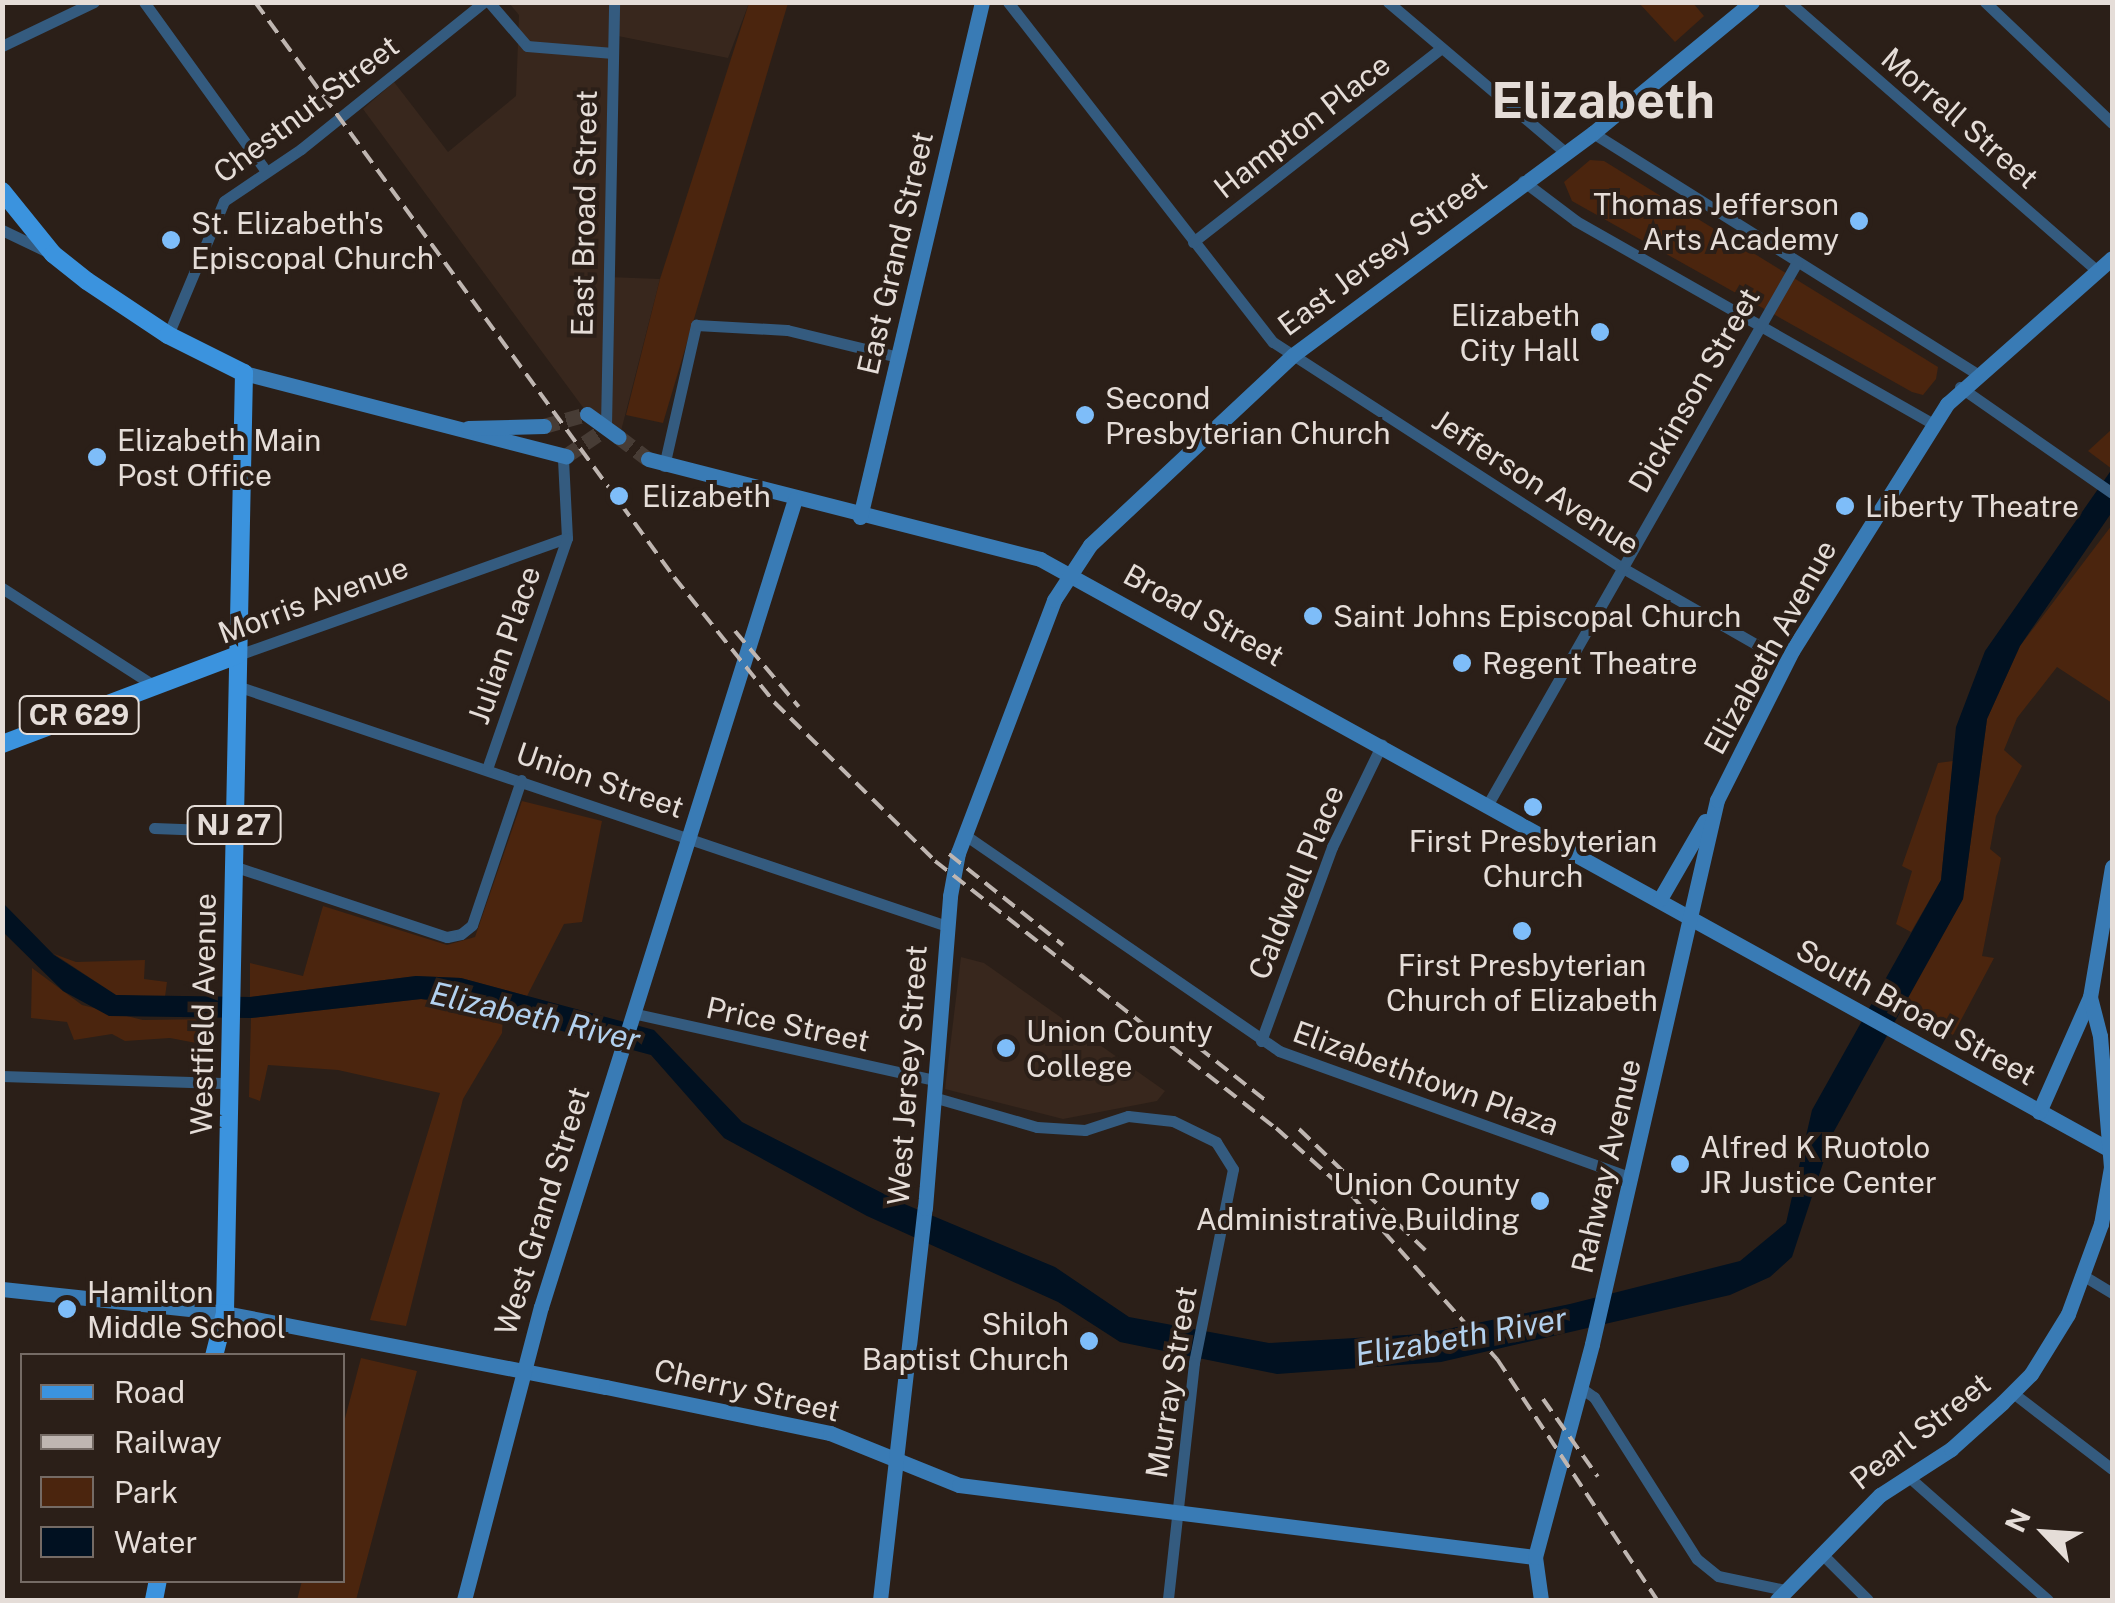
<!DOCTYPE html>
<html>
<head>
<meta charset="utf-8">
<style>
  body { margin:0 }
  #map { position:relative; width:2115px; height:1603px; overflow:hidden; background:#2b1f18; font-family:"Public Sans",sans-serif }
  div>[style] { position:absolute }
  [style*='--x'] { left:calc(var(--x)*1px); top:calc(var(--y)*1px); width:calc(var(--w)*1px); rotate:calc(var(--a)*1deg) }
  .built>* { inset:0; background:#38271d }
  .green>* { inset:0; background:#4b250e }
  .water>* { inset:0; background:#011121 }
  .secondary-tunnel>* { height:15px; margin-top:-7.5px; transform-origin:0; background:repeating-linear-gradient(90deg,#473c35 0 15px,transparent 0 23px) }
  .street>* { height:11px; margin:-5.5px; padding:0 5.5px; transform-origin:5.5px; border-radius:5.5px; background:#345b7f }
  .secondary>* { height:15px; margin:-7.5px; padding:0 7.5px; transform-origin:7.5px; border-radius:7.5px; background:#397bb5 }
  .primary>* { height:18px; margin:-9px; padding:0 9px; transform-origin:9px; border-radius:9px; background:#3b93de }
  .rail>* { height:4px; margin-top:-2px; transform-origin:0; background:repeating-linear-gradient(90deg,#bfb6b1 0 15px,transparent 0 23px) }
  .dots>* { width:28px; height:28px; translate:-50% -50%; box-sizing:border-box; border:5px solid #2b1f18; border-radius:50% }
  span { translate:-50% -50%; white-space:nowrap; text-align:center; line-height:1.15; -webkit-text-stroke:8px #2b1f18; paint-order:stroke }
  .shield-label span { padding:2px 8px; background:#2b1f18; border:2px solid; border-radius:8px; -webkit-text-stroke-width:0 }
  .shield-label { font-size:28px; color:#e5ddd8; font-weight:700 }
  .street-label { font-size:30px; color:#e5ddd8 }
  .poi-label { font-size:30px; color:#e5ddd8 }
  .right { translate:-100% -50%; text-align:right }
  .left { translate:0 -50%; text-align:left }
  .water-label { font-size:32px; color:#b2d1ef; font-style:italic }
  .town-label { font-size:50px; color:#e5ddd8; font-weight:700 }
  .frame { position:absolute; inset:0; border:5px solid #e5ddd8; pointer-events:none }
  .legend { position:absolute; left:20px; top:1353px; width:325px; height:230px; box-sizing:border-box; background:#2b1f18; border:2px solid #756b65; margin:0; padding:12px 18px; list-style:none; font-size:30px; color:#e5ddd8 }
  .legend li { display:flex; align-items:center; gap:20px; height:50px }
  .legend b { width:50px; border:2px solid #756b65 }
  .north { position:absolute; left:1995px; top:1483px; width:100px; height:100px; -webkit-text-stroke:8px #2b1f18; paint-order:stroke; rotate:295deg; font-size:28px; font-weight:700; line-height:40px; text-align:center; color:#e5ddd8 }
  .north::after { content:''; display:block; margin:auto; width:35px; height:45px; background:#e5ddd8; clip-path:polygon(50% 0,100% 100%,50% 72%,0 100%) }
</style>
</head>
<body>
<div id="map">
  <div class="built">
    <div style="clip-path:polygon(509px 3px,749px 3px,728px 58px,613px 35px,608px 277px,660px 279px,621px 431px,596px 425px,363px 109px,394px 82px,448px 152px,516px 96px,519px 15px)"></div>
    <div style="clip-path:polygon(961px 957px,984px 963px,1165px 1091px,1157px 1101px,1063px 1119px,945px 1089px)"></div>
  </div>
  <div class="green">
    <div style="clip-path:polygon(749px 3px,788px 3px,663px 423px,626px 415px,660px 279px)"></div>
    <div style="clip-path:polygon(1639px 3px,1693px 3px,1704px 16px,1675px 42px)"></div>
    <div style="clip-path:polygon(1590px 160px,1604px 161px,1938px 367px,1936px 379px,1923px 395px,1912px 392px,1572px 201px,1564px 182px)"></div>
    <div style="clip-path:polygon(2112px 429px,2112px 469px,2088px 451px)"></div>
    <div style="clip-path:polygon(2112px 525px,2112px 703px,2057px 667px,2017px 718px,2004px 750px,2022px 766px,1996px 816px,1990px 849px,2001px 858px,1982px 956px,1994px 958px,1953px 1035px,1903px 1004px,1963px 899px,1987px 719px,2020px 646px)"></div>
    <div style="clip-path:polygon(1953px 761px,1941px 880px,1911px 932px,1896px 924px,1912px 871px,1902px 866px,1938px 763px)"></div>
    <div style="clip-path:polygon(522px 801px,602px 821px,582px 922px,564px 924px,527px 996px,461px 978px,416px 976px,250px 997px,250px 963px,303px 976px,323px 906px,447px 945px,475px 937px)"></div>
    <div style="clip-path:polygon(54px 954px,76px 962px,145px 960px,144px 979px,167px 982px,165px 997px,116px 995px)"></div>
    <div style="clip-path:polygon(32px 968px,82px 1005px,143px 1020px,212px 1019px,212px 1046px,170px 1038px,125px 1041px,112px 1034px,74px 1040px,67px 1022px,31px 1018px)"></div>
    <div style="clip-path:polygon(421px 999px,503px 1016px,502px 1033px,463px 1099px,406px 1326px,370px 1320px,440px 1093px,338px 1070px,268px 1065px,260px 1101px,249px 1097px,251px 1018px)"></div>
    <div style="clip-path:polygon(361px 1358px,417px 1371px,356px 1600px,297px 1600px,302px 1581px,342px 1580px,343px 1426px)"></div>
  </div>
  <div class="water">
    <div style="clip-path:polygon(2112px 469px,2112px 512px,2020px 646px,1987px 719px,1963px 899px,1833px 1133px,1792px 1257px,1770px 1277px,1730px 1295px,1441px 1362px,1277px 1374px,1120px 1342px,1058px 1302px,867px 1216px,724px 1138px,651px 1055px,454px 1002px,421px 999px,251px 1018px,109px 1016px,63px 991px,3px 932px,2px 902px,54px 955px,116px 995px,250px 997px,416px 976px,461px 978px,654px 1030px,742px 1122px,902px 1203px,1055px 1267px,1129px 1317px,1269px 1343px,1423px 1334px,1570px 1304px,1740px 1261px,1786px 1223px,1812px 1110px,1941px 880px,1956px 727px,1985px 651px)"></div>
  </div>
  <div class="secondary-tunnel">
    <div style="--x:544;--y:426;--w:45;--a:-15.6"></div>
    <div style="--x:619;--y:437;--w:36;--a:37"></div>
    <div style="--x:566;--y:456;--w:42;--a:-34.4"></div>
  </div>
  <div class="street">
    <div style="--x:144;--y:2;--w:208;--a:54.2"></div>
    <div style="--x:489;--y:2;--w:58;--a:49.2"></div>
    <div style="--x:527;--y:46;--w:86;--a:4.7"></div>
    <div style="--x:1008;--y:2;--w:431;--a:52.1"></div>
    <div style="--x:1273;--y:342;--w:414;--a:32.9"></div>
    <div style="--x:1621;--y:567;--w:191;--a:29.8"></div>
    <div style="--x:1388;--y:2;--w:232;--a:40.3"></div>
    <div style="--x:1789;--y:2;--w:409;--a:41.1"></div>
    <div style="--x:1985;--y:2;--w:175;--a:43.6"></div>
    <div style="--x:2;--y:46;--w:102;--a:-25.6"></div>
    <div style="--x:1593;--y:133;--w:451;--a:32.1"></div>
    <div style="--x:1523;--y:181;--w:66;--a:37"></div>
    <div style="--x:1576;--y:221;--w:411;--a:29.6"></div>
    <div style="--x:2;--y:230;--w:55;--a:25.6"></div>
    <div style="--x:1193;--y:242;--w:315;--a:-38"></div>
    <div style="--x:168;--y:335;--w:145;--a:-67.3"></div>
    <div style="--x:224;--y:201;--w:93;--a:-34"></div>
    <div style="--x:301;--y:149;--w:235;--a:-38.8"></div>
    <div style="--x:1960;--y:387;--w:185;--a:34.9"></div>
    <div style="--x:606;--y:426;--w:424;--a:-88.9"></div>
    <div style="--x:664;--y:466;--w:145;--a:-77.2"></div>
    <div style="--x:696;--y:325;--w:91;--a:3.1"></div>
    <div style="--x:787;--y:330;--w:115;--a:13.6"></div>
    <div style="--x:2;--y:588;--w:183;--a:32.7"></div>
    <div style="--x:238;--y:655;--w:349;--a:-19.6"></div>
    <div style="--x:567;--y:538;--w:80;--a:-92.9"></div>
    <div style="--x:237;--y:686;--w:749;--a:18.68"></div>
    <div style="--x:487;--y:769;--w:244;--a:-70.9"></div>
    <div style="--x:1488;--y:804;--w:624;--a:-60.31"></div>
    <div style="--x:154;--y:828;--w:80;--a:2.1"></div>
    <div style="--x:965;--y:835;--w:381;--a:34.5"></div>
    <div style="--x:1279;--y:1051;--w:375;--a:19.8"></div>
    <div style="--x:233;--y:866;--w:225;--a:18.4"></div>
    <div style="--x:447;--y:937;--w:14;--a:-12"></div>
    <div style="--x:461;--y:934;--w:14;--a:-39"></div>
    <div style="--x:472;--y:925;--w:153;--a:-71.3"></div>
    <div style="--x:632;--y:1013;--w:309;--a:12.5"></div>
    <div style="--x:1261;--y:1041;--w:207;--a:-69.9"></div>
    <div style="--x:1332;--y:847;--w:114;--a:-64.1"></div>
    <div style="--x:2;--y:1076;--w:228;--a:1.8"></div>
    <div style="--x:933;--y:1097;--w:108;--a:16.1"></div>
    <div style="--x:1037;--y:1127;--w:48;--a:3.6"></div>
    <div style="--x:1085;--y:1130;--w:45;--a:-18"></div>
    <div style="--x:1128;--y:1116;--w:45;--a:6.3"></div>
    <div style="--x:1173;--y:1121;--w:48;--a:26"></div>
    <div style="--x:1216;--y:1142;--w:32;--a:58"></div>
    <div style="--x:1233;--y:1169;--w:198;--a:101.4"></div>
    <div style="--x:1194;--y:1363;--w:238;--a:96.3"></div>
    <div style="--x:2084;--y:1276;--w:33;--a:31"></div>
    <div style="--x:1581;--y:1388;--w:16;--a:35"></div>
    <div style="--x:1594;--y:1397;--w:192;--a:57.6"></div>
    <div style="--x:1697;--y:1559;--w:27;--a:39"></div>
    <div style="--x:1718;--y:1576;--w:68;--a:11.8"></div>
    <div style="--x:2013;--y:1393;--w:125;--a:37.5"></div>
    <div style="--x:1910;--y:1478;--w:184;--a:41.5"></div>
    <div style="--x:1821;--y:1553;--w:66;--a:45"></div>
  </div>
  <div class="secondary">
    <div style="--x:244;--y:373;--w:333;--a:14.5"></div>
    <div style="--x:587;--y:414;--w:39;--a:36"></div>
    <div style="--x:468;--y:428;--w:76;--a:-1.5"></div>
    <div style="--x:648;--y:459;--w:405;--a:14.3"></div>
    <div style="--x:1040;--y:559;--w:1225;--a:28.91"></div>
    <div style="--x:860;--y:517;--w:529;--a:-76.67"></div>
    <div style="--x:1660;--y:899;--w:90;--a:-60"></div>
    <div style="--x:2039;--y:1112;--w:126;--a:-66.1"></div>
    <div style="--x:2090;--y:997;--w:132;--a:-80.4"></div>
    <div style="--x:2;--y:1289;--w:224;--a:6.1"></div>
    <div style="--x:225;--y:1313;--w:388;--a:11"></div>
    <div style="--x:606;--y:1387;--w:229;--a:11.6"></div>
    <div style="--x:830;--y:1433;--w:139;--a:22"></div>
    <div style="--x:959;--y:1485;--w:580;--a:7.13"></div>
    <div style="--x:464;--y:1600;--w:303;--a:-75.3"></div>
    <div style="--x:541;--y:1307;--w:847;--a:-72.55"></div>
    <div style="--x:880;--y:1600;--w:395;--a:-83.5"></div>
    <div style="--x:925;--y:1208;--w:313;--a:-85.4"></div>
    <div style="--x:950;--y:896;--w:44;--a:-79.5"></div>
    <div style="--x:958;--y:853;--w:271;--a:-69.2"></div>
    <div style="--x:1054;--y:600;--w:66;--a:-56.8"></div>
    <div style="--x:1090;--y:545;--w:278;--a:-43.1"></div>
    <div style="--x:1293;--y:355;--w:373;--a:-36.5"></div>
    <div style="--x:1593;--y:133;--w:206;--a:-39.5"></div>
    <div style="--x:1541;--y:1600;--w:43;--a:-97.9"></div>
    <div style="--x:1535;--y:1557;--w:220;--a:-75"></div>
    <div style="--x:1592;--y:1344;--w:558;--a:-77.06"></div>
    <div style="--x:1717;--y:800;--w:167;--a:-63.3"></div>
    <div style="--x:1792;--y:651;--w:292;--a:-57.9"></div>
    <div style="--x:1947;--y:404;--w:220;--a:-41.5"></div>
    <div style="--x:1777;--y:1600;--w:147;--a:-45.6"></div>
    <div style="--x:1880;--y:1495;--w:85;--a:-32.9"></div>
    <div style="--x:1951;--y:1449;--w:69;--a:-42"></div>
    <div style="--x:2002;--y:1403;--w:41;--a:-45"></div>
    <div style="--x:2031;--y:1374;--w:70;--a:-58.3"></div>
    <div style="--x:2068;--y:1314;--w:96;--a:-69.9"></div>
    <div style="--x:2101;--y:1224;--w:58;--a:-80"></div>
    <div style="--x:2111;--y:1167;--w:131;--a:-94.8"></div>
    <div style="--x:2100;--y:1036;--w:40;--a:-104.4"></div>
  </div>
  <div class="primary">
    <div style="--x:2;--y:191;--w:81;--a:51"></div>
    <div style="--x:53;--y:254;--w:43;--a:38.5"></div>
    <div style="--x:87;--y:281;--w:97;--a:33.7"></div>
    <div style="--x:168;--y:335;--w:85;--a:26.6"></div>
    <div style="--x:244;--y:373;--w:940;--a:91.16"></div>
    <div style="--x:225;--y:1313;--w:44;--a:104.3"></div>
    <div style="--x:2;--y:744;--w:252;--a:-20.7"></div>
    <div style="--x:154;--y:1600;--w:20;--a:-79"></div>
  </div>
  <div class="rail">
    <div style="--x:255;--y:2;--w:711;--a:53.92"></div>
    <div style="--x:674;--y:577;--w:160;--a:51.3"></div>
    <div style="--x:774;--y:702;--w:226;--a:44.6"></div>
    <div style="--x:935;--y:861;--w:433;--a:38.1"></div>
    <div style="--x:1276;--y:1128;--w:103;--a:41.9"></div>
    <div style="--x:1353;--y:1197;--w:217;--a:48.4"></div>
    <div style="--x:1497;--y:1359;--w:289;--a:56.4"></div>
    <div style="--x:735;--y:631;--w:99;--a:49.9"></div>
    <div style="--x:949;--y:854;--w:146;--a:38.6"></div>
    <div style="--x:1198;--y:1047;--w:90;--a:38.3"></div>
    <div style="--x:1299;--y:1129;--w:175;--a:43.8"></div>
    <div style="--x:1543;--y:1399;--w:95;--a:54.8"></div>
  </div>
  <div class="dots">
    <div style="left:1859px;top:221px;background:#7ebdf9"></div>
    <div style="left:171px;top:240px;background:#7ebdf9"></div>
    <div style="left:1600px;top:332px;background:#7ebdf9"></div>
    <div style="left:1085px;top:415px;background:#7ebdf9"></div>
    <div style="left:97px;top:457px;background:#7ebdf9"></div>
    <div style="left:619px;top:496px;background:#7ebdf9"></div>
    <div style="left:1845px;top:506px;background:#7ebdf9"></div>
    <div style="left:1313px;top:616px;background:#7ebdf9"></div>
    <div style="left:1462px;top:663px;background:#7ebdf9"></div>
    <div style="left:1533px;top:807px;background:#7ebdf9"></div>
    <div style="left:1522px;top:931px;background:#7ebdf9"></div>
    <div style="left:1006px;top:1048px;background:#7ebdf9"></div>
    <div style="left:1680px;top:1164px;background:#7ebdf9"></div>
    <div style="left:1540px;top:1201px;background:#7ebdf9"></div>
    <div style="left:67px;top:1309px;background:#7ebdf9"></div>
    <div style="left:1089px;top:1341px;background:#7ebdf9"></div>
  </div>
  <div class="shield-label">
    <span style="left:79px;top:715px">CR 629</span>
    <span style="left:234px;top:825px">NJ 27</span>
  </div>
  <div class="street-label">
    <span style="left:306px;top:109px;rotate:-37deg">Chestnut Street</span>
    <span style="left:1960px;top:118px;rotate:41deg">Morrell Street</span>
    <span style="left:1302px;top:126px;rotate:-38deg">Hampton Place</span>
    <span style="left:584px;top:213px;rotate:-89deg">East Broad Street</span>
    <span style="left:895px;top:253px;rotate:-77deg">East Grand Street</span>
    <span style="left:1382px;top:253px;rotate:-37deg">East Jersey Street</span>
    <span style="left:1694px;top:390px;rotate:-60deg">Dickinson Street</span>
    <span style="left:1536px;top:482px;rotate:33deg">Jefferson Avenue</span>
    <span style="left:313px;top:600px;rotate:-20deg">Morris Avenue</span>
    <span style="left:1204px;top:615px;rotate:29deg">Broad Street</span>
    <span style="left:504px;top:645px;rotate:-71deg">Julian Place</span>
    <span style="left:1770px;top:647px;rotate:-61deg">Elizabeth Avenue</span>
    <span style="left:600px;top:780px;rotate:19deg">Union Street</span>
    <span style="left:1296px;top:882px;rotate:-68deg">Caldwell Place</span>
    <span style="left:1916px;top:1012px;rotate:29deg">South Broad Street</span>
    <span style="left:203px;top:1014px;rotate:-89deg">Westfield Avenue</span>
    <span style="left:788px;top:1024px;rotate:12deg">Price Street</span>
    <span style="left:907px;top:1075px;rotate:-86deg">West Jersey Street</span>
    <span style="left:1426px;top:1078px;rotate:20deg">Elizabethtown Plaza</span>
    <span style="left:1606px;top:1166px;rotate:-77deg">Rahway Avenue</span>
    <span style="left:542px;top:1211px;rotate:-73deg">West Grand Street</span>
    <span style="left:1171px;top:1382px;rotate:-81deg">Murray Street</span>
    <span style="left:747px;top:1390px;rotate:13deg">Cherry Street</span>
    <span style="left:1920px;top:1431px;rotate:-38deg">Pearl Street</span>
  </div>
  <div class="poi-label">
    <span class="right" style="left:1839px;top:221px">Thomas Jefferson<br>Arts Academy</span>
    <span class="left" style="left:191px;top:240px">St. Elizabeth's<br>Episcopal Church</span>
    <span class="right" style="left:1580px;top:332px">Elizabeth<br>City Hall</span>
    <span class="left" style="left:1105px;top:415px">Second<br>Presbyterian Church</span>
    <span class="left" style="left:117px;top:457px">Elizabeth Main<br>Post Office</span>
    <span class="left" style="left:642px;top:496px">Elizabeth</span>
    <span class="left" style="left:1865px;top:506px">Liberty Theatre</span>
    <span class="left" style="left:1333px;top:616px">Saint Johns Episcopal Church</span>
    <span class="left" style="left:1482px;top:663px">Regent Theatre</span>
    <span style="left:1533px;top:858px">First Presbyterian<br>Church</span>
    <span style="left:1522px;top:982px">First Presbyterian<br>Church of Elizabeth</span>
    <span class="left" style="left:1026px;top:1048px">Union County<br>College</span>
    <span class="left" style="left:1700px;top:1164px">Alfred K Ruotolo<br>JR Justice Center</span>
    <span class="right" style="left:1520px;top:1201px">Union County<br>Administrative Building</span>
    <span class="left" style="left:87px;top:1309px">Hamilton<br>Middle School</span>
    <span class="right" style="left:1069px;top:1341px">Shiloh<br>Baptist Church</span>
  </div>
  <div class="water-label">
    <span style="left:535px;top:1017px;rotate:13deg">Elizabeth River</span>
    <span style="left:1461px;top:1337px;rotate:-10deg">Elizabeth River</span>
  </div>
  <div class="town-label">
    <span style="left:1603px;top:100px">Elizabeth</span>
  </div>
  <div class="frame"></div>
  <ul class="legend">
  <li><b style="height:12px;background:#3b93de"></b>Road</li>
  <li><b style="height:12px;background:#bfb6b1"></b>Railway</li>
  <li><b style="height:28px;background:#4b250e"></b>Park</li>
  <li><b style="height:28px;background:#011121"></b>Water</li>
  </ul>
  <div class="north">N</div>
</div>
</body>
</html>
